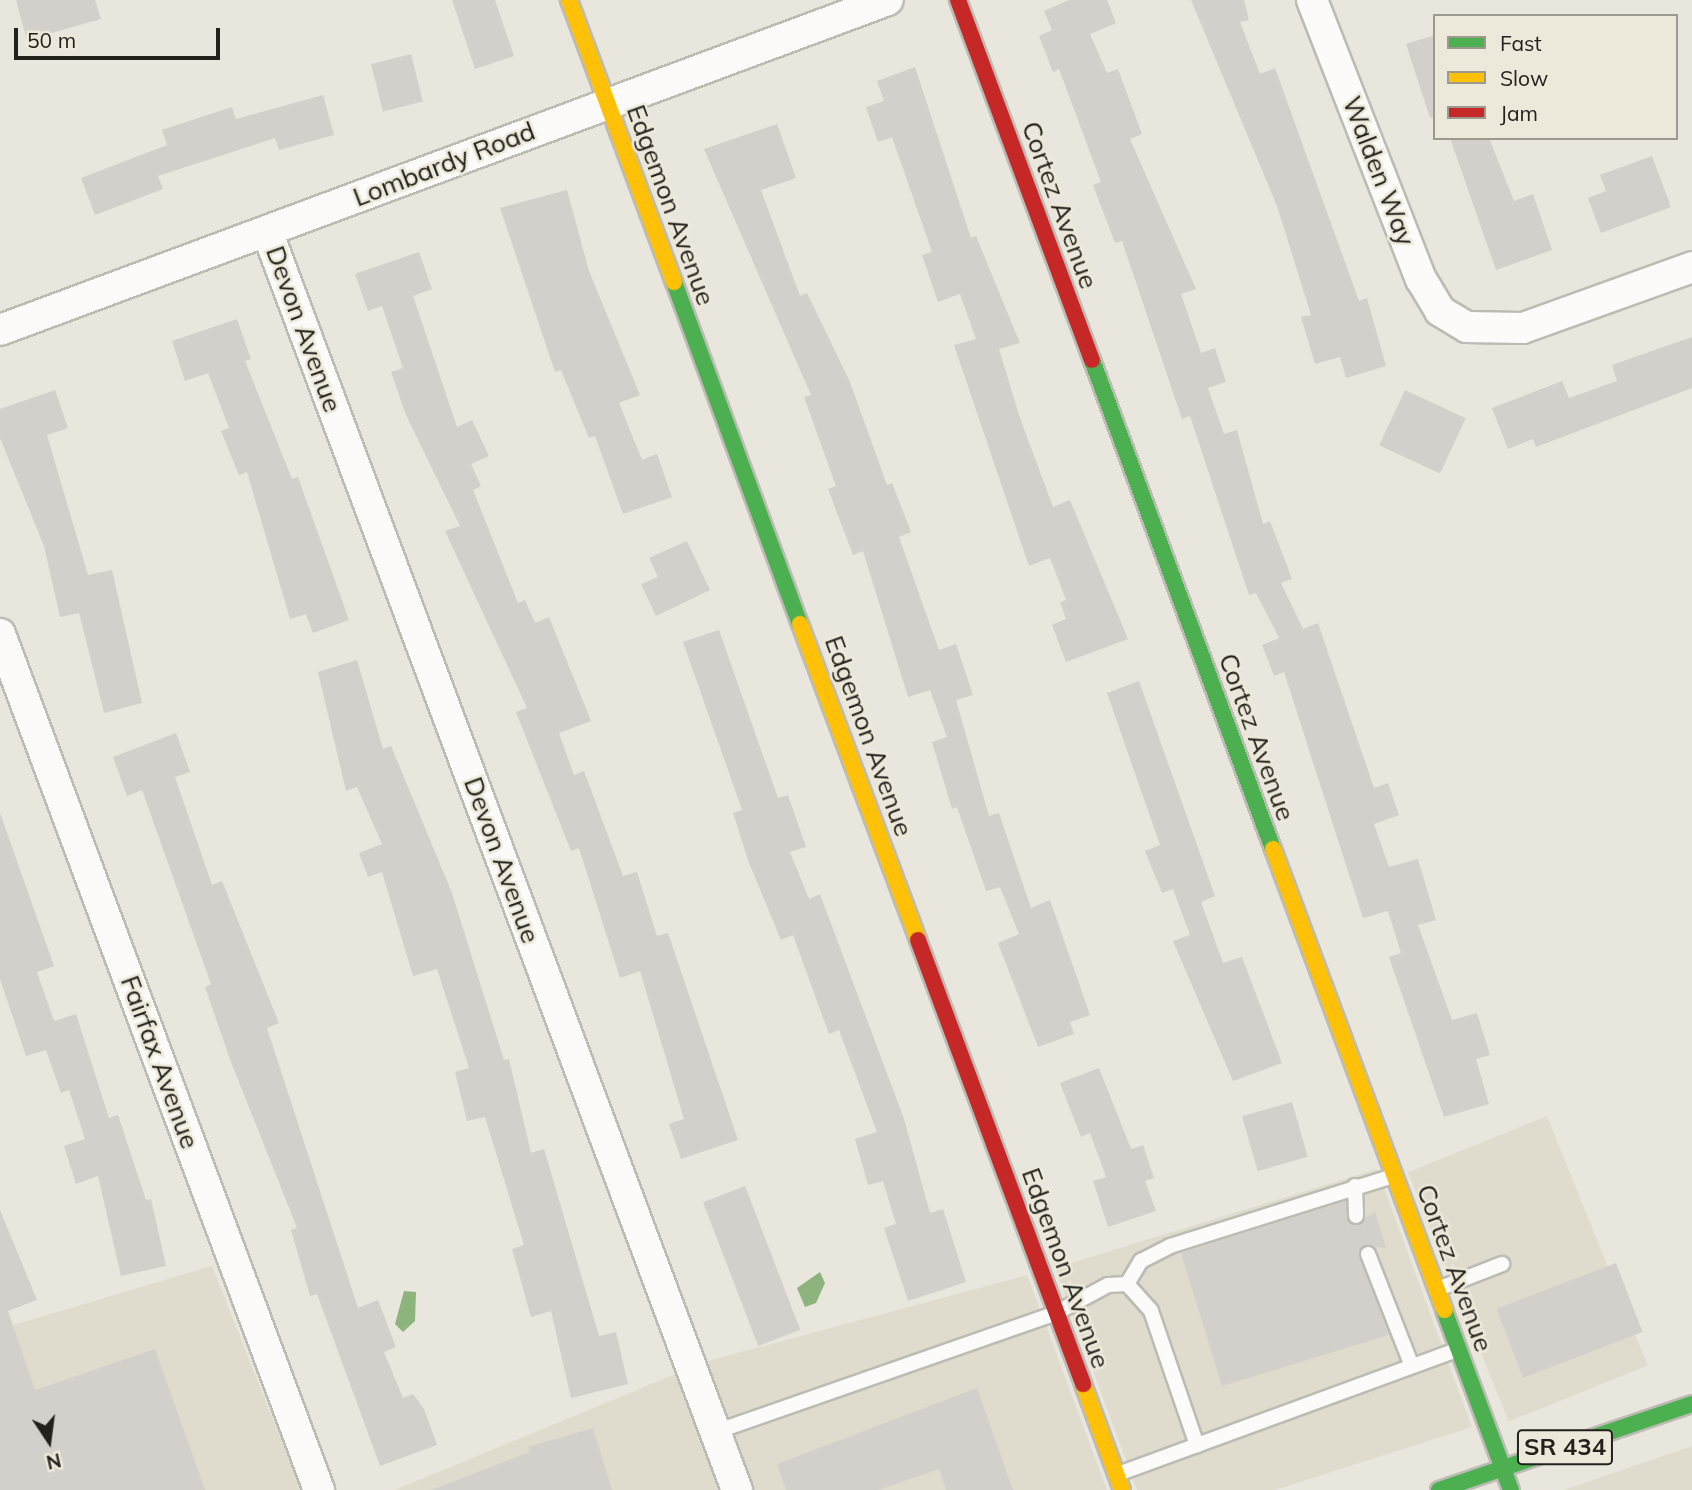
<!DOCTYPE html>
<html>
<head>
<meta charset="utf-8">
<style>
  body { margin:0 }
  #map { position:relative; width:1692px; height:1490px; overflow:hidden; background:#e9e6de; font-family:Mulish,sans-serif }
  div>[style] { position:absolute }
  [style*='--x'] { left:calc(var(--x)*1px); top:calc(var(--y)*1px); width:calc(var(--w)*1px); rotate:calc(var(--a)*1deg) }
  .built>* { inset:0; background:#e0dccd; transform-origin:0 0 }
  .water>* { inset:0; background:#8db47c }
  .building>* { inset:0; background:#d3cfca; transform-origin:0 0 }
  .roads { filter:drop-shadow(2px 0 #bcbbb4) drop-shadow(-2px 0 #bcbbb4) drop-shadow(0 2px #bcbbb4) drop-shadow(0 -2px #bcbbb4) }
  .lane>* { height:14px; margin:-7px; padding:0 7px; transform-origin:7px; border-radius:7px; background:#fcfbfa }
  .street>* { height:30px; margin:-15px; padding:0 15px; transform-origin:15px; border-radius:15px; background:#fcfbfa }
  .fast>* { height:16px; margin:-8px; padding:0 8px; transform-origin:8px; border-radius:8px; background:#4caf50 }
  .slow>* { height:16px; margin:-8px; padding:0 8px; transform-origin:8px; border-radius:8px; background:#ffc107 }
  .jam>* { height:16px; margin:-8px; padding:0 8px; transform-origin:8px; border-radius:8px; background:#c62828 }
  span { translate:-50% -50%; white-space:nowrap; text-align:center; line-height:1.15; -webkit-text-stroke:5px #ede9da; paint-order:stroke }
  .shield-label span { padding:2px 5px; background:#ede9da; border:2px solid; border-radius:5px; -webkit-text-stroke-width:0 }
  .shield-label { font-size:24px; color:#23211c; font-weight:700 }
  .street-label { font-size:26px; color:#23211c }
  .legend { position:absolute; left:1433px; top:14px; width:245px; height:126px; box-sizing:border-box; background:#ede9da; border:2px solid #9c998e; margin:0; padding:9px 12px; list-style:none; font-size:21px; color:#23211c }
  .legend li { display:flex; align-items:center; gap:14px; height:35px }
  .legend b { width:35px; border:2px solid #9c998e }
  .north { position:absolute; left:14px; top:1406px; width:70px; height:70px; -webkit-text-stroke:5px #ede9da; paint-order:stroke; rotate:167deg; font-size:19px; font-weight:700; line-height:28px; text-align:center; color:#23211c }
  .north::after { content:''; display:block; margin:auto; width:24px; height:32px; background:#23211c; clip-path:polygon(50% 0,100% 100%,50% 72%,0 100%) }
  .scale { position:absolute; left:14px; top:28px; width:206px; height:32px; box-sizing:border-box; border:4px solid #23211c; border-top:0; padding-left:9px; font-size:21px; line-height:24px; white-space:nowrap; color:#23211c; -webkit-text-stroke:5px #ede9da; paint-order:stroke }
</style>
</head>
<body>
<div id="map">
  <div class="built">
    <div style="left:1547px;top:1116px;width:269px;height:150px;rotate:68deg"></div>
    <div style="clip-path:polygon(1377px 1169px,1472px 1427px,1275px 1490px,1137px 1490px,1055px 1268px)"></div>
    <div style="clip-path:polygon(212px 1266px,301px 1490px,0 1490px,0 1329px)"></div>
    <div style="clip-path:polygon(1027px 1275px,1107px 1490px,752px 1490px,704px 1362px)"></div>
    <div style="clip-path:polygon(678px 1373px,722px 1490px,395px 1490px)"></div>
    <div style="clip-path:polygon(1692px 1446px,1692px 1490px,1564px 1490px)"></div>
  </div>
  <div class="water">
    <div style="clip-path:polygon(820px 1272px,825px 1283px,816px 1303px,805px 1307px,797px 1288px)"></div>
    <div style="clip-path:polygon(404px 1291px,416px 1292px,415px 1321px,403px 1332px,395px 1324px)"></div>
  </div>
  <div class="building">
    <div style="clip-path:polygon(16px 0,95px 0,101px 19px,27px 40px)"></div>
    <div style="clip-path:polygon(452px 0,495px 0,514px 56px,475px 69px)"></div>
    <div style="clip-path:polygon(1069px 0,1107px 0,1116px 23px,1090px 34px,1107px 73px,1118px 69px,1142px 134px,1130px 139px,1196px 289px,1181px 294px,1201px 353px,1215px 348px,1226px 382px,1208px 388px,1224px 434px,1237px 430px,1263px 524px,1270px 521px,1292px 579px,1281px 583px,1303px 629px,1318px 623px,1374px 788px,1388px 783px,1399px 815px,1374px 824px,1389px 867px,1418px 859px,1436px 920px,1418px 925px,1452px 1020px,1477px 1013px,1490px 1055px,1476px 1059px,1489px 1104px,1444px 1117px,1389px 957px,1401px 953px,1388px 911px,1363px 918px,1284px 672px,1274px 676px,1262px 645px,1279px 638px,1256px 593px,1249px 595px,1190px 416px,1182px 419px,1122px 241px,1115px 243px,1093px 185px,1101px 182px,1059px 69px,1053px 72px,1039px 36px,1052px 30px,1044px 11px)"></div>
    <div style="clip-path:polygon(1191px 0,1244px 0,1249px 20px,1240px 22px,1260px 74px,1275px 68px,1359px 301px,1367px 298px,1386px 366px,1346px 378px,1340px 357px,1315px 364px,1301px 317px,1311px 315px,1277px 206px)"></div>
    <div style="clip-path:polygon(1435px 35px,1435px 117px,1430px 118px,1406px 44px)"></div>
    <div style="left:411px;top:54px;width:49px;height:41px;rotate:76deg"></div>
    <div style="clip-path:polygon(915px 67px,971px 238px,976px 236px,1020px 343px,999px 349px,1020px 418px,1053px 507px,1070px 500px,1128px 639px,1066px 662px,1052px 625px,1066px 619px,1060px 602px,1066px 600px,1050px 558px,1029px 566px,954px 345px,976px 339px,960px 294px,938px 302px,922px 255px,932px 252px,892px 137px,878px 142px,866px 107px,884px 101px,877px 81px)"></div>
    <div style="clip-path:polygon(323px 95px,334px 135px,279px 150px,275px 138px,158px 176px,163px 189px,95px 215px,81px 178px,167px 145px,162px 130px,232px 107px,236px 119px)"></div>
    <div style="clip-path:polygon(777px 124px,796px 178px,761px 190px,800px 296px,807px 293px,850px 382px,887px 485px,892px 483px,911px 532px,899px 537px,939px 650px,956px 644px,973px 695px,956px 700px,989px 816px,999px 813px,1031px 908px,1050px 900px,1090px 1015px,1070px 1022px,1074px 1034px,1038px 1047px,998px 943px,1019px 934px,1000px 887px,986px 891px,957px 807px,952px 809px,932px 742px,947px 737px,930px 690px,908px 697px,863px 551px,853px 555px,828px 489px,836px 486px,804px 397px,811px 395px,704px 149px)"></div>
    <div style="clip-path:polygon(1450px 138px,1489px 138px,1514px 201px,1533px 194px,1552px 250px,1496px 270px)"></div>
    <div style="clip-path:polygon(1652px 156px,1671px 207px,1601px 233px,1588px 198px,1606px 191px,1600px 175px)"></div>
    <div style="clip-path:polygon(567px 190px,589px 271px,640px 395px,619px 403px,642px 460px,657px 454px,672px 497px,623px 514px,595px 436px,589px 438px,561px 370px,555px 372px,500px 208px)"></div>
    <div style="clip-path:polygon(419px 252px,432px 289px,413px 296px,457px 427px,472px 420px,489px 456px,471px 464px,481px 486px,473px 490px,518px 603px,525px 600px,535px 623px,549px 617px,591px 721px,559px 733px,574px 775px,584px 771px,623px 876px,637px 872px,657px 936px,668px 933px,738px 1140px,681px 1159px,669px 1124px,684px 1119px,640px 971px,620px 978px,579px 848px,571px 851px,516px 712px,527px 708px,445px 531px,460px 526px,406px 415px,391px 372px,403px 368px,382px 306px,368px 311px,355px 274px)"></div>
    <div style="clip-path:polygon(237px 319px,251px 359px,245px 361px,292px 479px,298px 477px,349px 620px,313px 633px,306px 614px,290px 619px,247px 472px,239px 475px,221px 431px,229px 428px,208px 373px,185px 381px,172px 341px)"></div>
    <div style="clip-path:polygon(1692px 337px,1692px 388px,1536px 447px,1533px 439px,1508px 449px,1492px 408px,1562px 381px,1569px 398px,1617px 381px,1612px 365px)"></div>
    <div style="clip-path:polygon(55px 390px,68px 428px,47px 435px,88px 575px,112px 570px,142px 703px,104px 713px,79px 613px,60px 617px,44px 546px,0 438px,0 409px)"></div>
    <div style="left:1405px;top:390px;width:67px;height:61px;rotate:25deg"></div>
    <div style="clip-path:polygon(687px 541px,710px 590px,656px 616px,641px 584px,658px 577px,649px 558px)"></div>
    <div style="clip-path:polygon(719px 630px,778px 798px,788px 795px,806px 847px,790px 852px,809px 899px,820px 894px,904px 1119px,930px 1213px,943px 1209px,966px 1282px,908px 1301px,884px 1228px,896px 1224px,883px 1181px,868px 1185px,855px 1139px,877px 1132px,839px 1030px,829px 1034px,793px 935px,781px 940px,749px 863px,733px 813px,742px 810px,683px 642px)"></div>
    <div style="clip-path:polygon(357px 660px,383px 749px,391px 746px,452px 893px,504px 1060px,509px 1059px,531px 1153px,544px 1149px,599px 1336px,616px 1332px,628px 1384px,571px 1398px,551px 1311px,531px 1317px,512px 1249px,524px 1245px,485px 1117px,467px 1121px,455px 1072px,469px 1068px,437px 969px,413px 976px,382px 872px,368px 877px,359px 853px,382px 844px,357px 787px,346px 791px,318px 672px)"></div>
    <div style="clip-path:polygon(1139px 681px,1215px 896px,1201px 902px,1223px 963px,1242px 957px,1282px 1063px,1233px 1081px,1173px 941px,1190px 935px,1173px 889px,1162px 893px,1145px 851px,1160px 845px,1107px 693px)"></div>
    <div style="clip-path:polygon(176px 733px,190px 772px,175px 777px,212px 885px,222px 881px,279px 1023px,267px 1028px,358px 1308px,378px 1300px,396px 1347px,384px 1352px,403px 1398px,413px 1394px,424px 1409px,437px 1445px,380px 1466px,317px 1294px,310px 1296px,291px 1230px,297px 1228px,231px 1062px,205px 987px,211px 984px,142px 790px,127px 796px,113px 757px)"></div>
    <div style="clip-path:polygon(0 813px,54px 966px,37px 972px,54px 1021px,76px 1014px,109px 1118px,118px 1115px,146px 1200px,151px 1199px,166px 1266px,121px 1276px,98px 1176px,76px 1184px,64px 1146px,85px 1139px,69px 1090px,61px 1093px,46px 1050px,26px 1056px,0 979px)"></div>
    <div style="clip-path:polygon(1099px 1068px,1131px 1149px,1143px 1145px,1154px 1178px,1145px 1181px,1156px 1211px,1108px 1227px,1093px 1181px,1106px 1177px,1090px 1133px,1081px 1137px,1060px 1083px)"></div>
    <div style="left:1292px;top:1102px;width:57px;height:52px;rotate:74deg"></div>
    <div style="left:745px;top:1186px;width:154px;height:45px;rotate:69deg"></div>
    <div style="clip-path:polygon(1346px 1201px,1352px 1225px,1375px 1212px,1386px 1248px,1365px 1245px,1359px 1257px,1389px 1335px,1222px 1386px,1181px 1253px)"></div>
    <div style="clip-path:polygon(0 1210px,37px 1300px,8px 1311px,35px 1390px,155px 1349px,205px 1490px,0 1490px)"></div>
    <div style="left:1616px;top:1263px;width:74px;height:128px;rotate:69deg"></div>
    <div style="clip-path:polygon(977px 1388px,1013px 1490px,946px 1490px,939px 1469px,879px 1490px,786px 1490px,777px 1464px)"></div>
    <div style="clip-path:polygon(593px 1428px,612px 1490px,431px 1490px,530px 1452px,528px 1447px)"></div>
  </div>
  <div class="roads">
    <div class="lane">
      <div style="--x:1355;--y:1186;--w:30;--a:88"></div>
      <div style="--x:1368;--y:1254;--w:120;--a:68.6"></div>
      <div style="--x:1127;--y:1284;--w:27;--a:-59"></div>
      <div style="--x:1141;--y:1261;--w:33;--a:-27"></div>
      <div style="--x:1170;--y:1246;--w:234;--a:-17.4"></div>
      <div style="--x:1438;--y:1289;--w:69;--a:-21.3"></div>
      <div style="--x:715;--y:1432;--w:361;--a:-19.2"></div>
      <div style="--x:1056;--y:1313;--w:59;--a:-28.3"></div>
      <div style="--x:1108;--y:1285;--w:19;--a:-3"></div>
      <div style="--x:1127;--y:1284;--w:36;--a:48"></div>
      <div style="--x:1151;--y:1311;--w:142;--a:71.1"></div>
      <div style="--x:1118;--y:1474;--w:361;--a:-20.1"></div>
    </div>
    <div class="street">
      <div style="--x:1312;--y:0;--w:300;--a:68.7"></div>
      <div style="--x:1421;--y:279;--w:37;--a:59"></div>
      <div style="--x:1440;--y:311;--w:31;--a:31"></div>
      <div style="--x:1467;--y:327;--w:56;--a:1"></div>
      <div style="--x:1523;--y:328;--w:180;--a:-19.8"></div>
      <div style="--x:267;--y:231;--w:1344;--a:69.53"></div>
      <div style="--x:0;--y:330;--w:947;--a:-20.39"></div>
      <div style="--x:0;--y:634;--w:914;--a:69.56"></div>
    </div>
    <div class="fast">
      <div style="--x:674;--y:282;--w:364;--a:69.8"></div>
      <div style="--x:1092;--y:360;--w:521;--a:69.69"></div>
      <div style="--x:1444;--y:1310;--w:192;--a:69.6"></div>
      <div style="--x:1439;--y:1490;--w:267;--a:-18.8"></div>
    </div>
    <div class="slow">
      <div style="--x:569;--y:0;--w:301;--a:69.6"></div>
      <div style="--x:800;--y:624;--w:337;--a:69.5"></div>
      <div style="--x:1273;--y:849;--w:492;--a:69.6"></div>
      <div style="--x:1083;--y:1384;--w:113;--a:69.8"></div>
    </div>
    <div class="jam">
      <div style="--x:958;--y:0;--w:384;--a:69.6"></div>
      <div style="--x:918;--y:940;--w:474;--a:69.6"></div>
    </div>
  </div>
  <div class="shield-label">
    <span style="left:1565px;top:1447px">SR 434</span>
  </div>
  <div class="street-label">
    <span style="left:444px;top:164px;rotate:-21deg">Lombardy Road</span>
    <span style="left:1379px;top:171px;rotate:69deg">Walden Way</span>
    <span style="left:671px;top:205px;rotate:70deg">Edgemon Avenue</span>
    <span style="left:1060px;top:205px;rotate:70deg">Cortez Avenue</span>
    <span style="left:304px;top:329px;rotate:70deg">Devon Avenue</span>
    <span style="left:869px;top:736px;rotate:70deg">Edgemon Avenue</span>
    <span style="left:1257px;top:737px;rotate:70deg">Cortez Avenue</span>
    <span style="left:502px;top:860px;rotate:70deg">Devon Avenue</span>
    <span style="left:160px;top:1062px;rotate:70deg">Fairfax Avenue</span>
    <span style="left:1066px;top:1268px;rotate:70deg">Edgemon Avenue</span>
    <span style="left:1455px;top:1268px;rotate:70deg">Cortez Avenue</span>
  </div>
  <ul class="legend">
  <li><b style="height:9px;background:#4caf50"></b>Fast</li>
  <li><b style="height:9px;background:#ffc107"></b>Slow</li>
  <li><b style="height:9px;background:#c62828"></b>Jam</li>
  </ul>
  <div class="north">N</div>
  <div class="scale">50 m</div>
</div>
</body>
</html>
